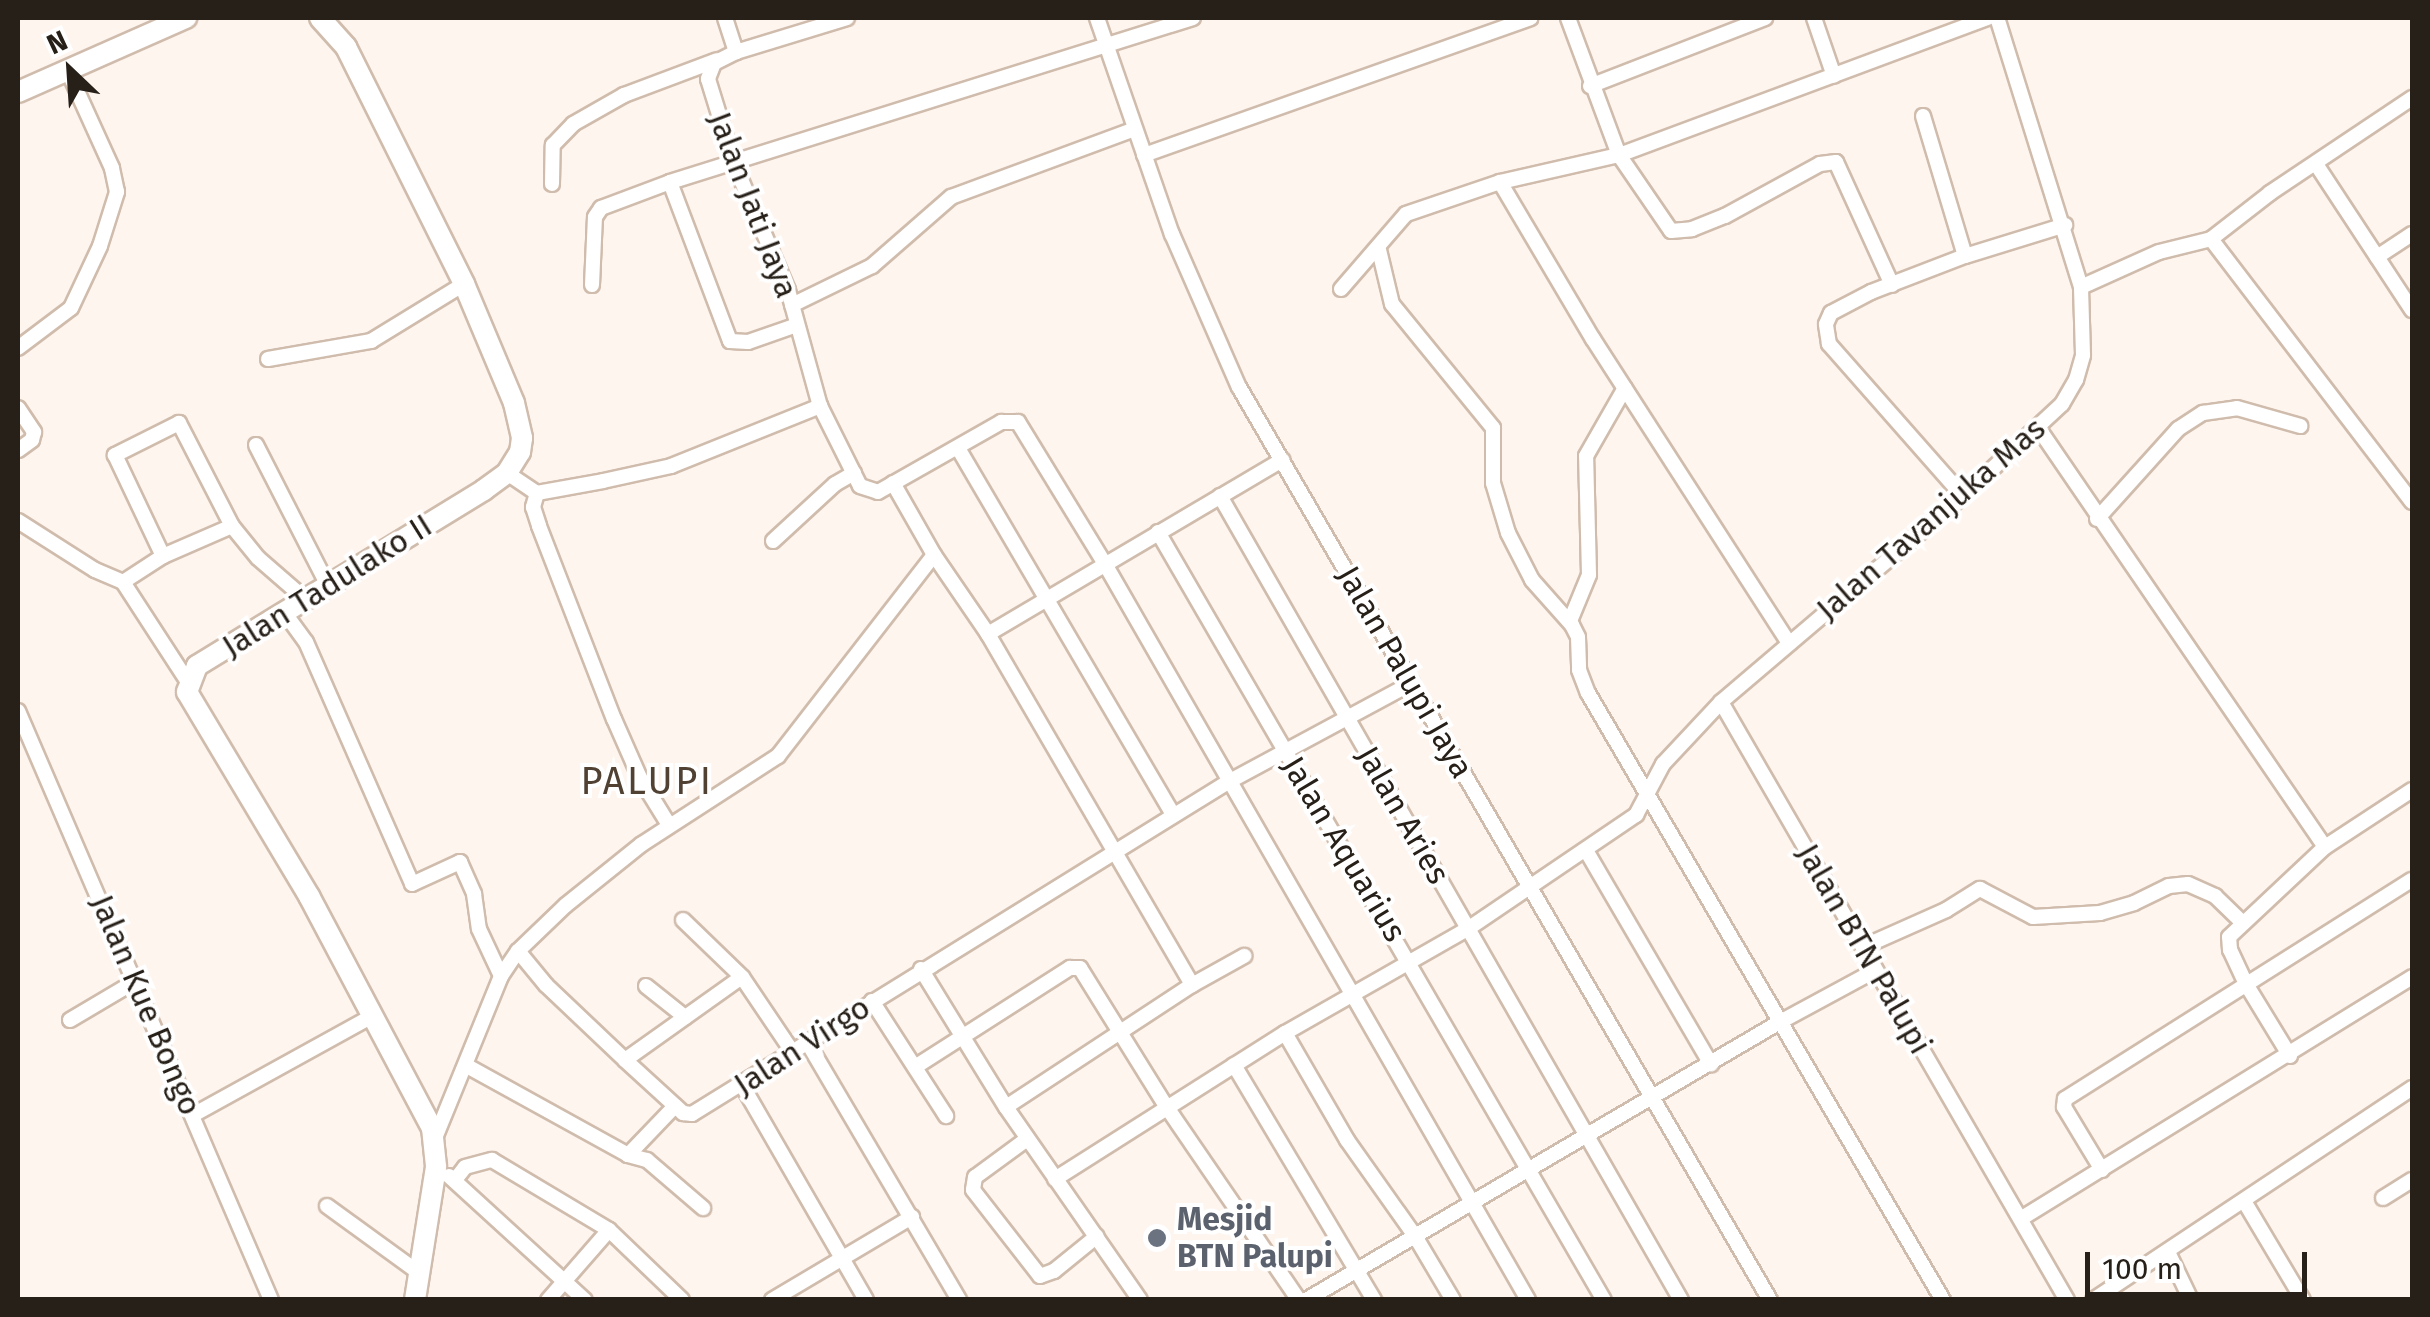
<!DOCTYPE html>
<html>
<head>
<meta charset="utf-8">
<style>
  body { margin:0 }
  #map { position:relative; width:2430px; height:1317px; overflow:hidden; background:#fef5ef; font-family:"Fira Sans",sans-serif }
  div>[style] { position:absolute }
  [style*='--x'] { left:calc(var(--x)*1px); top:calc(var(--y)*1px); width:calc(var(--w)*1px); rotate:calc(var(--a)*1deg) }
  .roads { filter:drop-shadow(2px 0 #d0bcac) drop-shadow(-2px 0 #d0bcac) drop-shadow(0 2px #d0bcac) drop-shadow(0 -2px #d0bcac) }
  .street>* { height:14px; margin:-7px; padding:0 7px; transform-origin:7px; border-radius:7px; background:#fff }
  .secondary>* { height:20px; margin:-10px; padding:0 10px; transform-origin:10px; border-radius:10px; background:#fff }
  .dots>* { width:28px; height:28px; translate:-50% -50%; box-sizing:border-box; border:5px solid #fff; border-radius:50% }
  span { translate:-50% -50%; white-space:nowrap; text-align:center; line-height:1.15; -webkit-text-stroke:8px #fff; paint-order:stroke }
  .street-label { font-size:32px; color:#272019 }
  .worship-label { font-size:32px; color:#5b616d; font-weight:700 }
  .left { translate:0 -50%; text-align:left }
  .quarter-label { font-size:38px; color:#504133; letter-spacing:2.5px }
  .frame { position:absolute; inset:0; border:20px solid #272019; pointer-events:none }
  .north { position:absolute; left:20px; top:20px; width:100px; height:100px; -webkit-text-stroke:8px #fff; paint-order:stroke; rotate:335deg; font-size:28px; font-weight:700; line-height:40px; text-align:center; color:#272019 }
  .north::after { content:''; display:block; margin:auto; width:35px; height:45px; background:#272019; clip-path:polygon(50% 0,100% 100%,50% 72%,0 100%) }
  .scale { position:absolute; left:2085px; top:1252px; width:222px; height:45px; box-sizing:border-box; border:5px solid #272019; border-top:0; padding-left:12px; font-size:30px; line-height:35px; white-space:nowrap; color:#272019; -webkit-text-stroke:8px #fff; paint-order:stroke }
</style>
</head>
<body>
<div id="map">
  <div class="roads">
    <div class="street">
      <div style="--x:725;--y:18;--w:36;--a:72"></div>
      <div style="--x:736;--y:52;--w:25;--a:153"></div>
      <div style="--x:714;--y:63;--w:17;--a:111"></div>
      <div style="--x:708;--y:79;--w:88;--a:72.8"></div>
      <div style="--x:734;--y:163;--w:138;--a:67"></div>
      <div style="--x:788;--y:290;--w:120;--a:74.6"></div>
      <div style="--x:1097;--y:18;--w:229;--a:70.9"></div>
      <div style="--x:1172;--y:234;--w:167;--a:66.4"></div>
      <div style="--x:1239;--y:387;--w:1056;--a:59.82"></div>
      <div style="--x:1568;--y:18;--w:146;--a:69.6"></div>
      <div style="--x:1619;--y:155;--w:92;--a:55.6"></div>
      <div style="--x:1671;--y:231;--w:21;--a:-5"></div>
      <div style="--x:1692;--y:229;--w:35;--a:-22"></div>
      <div style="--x:1725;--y:216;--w:108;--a:-28.7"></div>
      <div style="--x:1820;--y:164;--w:16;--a:-7"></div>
      <div style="--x:1836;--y:162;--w:135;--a:65.5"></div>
      <div style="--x:1814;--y:18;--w:61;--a:71"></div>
      <div style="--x:736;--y:52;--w:116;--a:-17"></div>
      <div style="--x:1590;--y:86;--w:188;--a:-21.2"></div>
      <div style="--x:1923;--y:116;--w:146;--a:73.3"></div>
      <div style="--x:1144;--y:155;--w:410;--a:-19.5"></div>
      <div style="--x:2316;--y:164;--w:175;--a:56.7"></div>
      <div style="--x:1500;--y:182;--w:182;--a:59.4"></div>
      <div style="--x:1593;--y:339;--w:362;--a:57.2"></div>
      <div style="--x:552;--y:184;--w:39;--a:-89"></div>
      <div style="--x:553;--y:145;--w:29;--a:-46"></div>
      <div style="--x:573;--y:124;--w:59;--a:-29.6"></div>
      <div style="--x:624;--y:95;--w:99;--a:-20.6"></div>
      <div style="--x:2211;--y:239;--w:331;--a:52.6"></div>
      <div style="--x:1379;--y:250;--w:56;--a:76.5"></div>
      <div style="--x:1392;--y:304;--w:160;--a:50.8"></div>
      <div style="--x:1493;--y:428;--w:55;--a:90"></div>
      <div style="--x:1493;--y:483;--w:52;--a:73.3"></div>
      <div style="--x:1508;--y:533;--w:53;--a:62.9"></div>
      <div style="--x:1532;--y:580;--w:60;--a:48.4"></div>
      <div style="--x:1572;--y:625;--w:13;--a:63"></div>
      <div style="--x:1578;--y:637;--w:33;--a:88"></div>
      <div style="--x:1579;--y:670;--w:25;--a:69"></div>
      <div style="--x:1588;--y:693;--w:703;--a:59.68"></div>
      <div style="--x:2377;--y:257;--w:42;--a:-33.3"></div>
      <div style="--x:592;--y:285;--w:68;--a:-87.5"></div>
      <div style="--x:595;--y:217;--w:11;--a:-56"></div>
      <div style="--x:601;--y:208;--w:74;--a:-20.6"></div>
      <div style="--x:2081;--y:287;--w:85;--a:-24.2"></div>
      <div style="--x:2159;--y:252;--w:54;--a:-14"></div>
      <div style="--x:2211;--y:239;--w:75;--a:-37.9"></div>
      <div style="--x:2270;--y:193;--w:171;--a:-33.8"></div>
      <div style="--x:1341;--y:289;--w:99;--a:-49.1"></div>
      <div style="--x:1406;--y:214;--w:99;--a:-18.8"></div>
      <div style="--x:1500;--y:182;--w:122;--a:-12.8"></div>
      <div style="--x:1619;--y:155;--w:394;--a:-20.4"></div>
      <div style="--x:792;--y:305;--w:89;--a:-26"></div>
      <div style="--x:872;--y:266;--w:105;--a:-41.1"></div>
      <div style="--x:951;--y:197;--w:196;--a:-20.3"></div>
      <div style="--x:797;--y:325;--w:52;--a:160.9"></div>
      <div style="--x:748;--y:342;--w:18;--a:-177"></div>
      <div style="--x:730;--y:341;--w:170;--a:-110.7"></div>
      <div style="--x:670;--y:182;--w:548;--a:-17.41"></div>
      <div style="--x:18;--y:348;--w:66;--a:-37"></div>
      <div style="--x:71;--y:308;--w:68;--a:-64.9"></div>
      <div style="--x:100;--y:246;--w:57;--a:-72.5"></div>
      <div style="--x:117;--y:192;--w:25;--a:-102"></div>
      <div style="--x:112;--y:168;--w:107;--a:-114.4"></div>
      <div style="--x:268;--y:359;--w:105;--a:-9.9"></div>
      <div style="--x:371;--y:341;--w:109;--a:-31.5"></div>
      <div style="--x:18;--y:408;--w:29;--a:56"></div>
      <div style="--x:34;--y:432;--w:8;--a:104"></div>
      <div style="--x:32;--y:440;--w:17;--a:144"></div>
      <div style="--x:2039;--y:429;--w:506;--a:55.62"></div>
      <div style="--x:256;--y:445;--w:156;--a:62.9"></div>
      <div style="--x:958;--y:448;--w:425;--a:59.6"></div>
      <div style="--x:507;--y:473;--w:36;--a:34"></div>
      <div style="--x:537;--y:493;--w:67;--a:-10.3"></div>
      <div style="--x:603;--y:481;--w:70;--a:-12.4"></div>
      <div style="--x:671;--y:466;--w:161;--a:-21.9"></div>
      <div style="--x:820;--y:406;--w:89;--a:63.4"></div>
      <div style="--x:860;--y:486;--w:19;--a:18"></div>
      <div style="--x:878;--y:492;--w:142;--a:-29.6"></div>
      <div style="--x:1001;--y:422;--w:17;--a:0"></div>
      <div style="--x:1018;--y:422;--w:167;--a:58.5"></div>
      <div style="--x:1105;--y:564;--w:849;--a:60.11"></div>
      <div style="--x:893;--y:483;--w:83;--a:60.3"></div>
      <div style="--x:934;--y:555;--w:96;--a:55.6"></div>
      <div style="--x:988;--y:634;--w:406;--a:59.8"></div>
      <div style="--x:537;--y:493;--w:15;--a:106"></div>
      <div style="--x:533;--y:507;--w:20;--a:72"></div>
      <div style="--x:539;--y:526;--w:207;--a:68.8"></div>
      <div style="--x:614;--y:719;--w:64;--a:66.2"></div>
      <div style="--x:640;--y:778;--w:55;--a:58.3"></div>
      <div style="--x:1220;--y:496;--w:927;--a:60.17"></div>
      <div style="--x:1963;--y:496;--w:203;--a:-131.4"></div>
      <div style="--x:1829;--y:344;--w:20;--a:-99"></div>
      <div style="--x:1826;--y:324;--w:12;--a:-66"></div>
      <div style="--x:1831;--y:313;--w:45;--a:-27.7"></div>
      <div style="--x:1871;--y:292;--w:101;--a:-21"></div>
      <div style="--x:1965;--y:256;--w:105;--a:-17.2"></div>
      <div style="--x:2097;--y:519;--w:121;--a:-48"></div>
      <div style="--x:2178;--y:429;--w:30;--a:-33"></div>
      <div style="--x:2203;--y:413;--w:34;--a:-8"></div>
      <div style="--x:2237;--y:408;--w:66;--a:15.9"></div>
      <div style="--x:18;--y:521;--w:91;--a:32.5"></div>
      <div style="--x:95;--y:570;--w:30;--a:23"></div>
      <div style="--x:123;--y:582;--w:119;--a:57"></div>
      <div style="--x:232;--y:526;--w:41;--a:50.9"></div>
      <div style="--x:258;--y:558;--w:61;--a:41"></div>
      <div style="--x:1158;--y:532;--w:888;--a:59.86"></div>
      <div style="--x:773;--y:541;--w:84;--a:-42.6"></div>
      <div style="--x:835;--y:484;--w:22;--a:-30"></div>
      <div style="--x:123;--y:582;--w:48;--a:-33"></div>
      <div style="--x:163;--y:556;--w:75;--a:-23.5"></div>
      <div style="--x:232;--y:526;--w:116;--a:-117.2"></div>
      <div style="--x:179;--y:423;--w:72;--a:153.4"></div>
      <div style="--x:115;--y:455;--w:112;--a:64.6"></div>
      <div style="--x:284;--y:612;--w:37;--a:54"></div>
      <div style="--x:306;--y:642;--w:264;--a:66.3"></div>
      <div style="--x:412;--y:884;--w:53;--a:-24.6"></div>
      <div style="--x:460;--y:862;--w:35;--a:66"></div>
      <div style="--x:474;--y:894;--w:35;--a:82"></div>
      <div style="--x:479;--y:929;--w:52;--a:64.9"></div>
      <div style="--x:1570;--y:621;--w:50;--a:-67.6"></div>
      <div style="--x:1589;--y:575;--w:119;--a:-91.4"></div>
      <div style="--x:1586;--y:456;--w:78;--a:-60.2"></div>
      <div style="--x:988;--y:634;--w:342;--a:-30.6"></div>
      <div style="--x:1721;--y:702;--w:691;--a:59.95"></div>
      <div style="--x:18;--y:711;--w:641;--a:66.75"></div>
      <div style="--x:1587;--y:852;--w:246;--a:59.7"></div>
      <div style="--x:683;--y:920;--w:82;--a:44"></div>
      <div style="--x:1863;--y:947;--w:91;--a:-24"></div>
      <div style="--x:1946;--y:910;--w:40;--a:-32"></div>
      <div style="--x:1980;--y:889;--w:60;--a:27.8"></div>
      <div style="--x:2033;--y:917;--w:67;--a:-3.4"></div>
      <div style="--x:2100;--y:913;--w:35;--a:-16"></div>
      <div style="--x:2134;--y:903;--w:39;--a:-26"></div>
      <div style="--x:2169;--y:886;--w:19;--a:-6"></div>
      <div style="--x:2188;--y:884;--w:30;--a:24"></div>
      <div style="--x:2215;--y:896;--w:37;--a:44"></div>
      <div style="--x:518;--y:951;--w:44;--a:50.5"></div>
      <div style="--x:546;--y:985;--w:109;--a:43.5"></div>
      <div style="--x:625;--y:1060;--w:79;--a:42.4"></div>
      <div style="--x:683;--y:1113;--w:9;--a:6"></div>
      <div style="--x:692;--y:1114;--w:630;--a:-31.77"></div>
      <div style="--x:1228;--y:782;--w:209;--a:-28.3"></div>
      <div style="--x:921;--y:969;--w:162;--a:58.4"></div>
      <div style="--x:646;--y:986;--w:50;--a:38.5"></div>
      <div style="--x:872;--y:1001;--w:137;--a:57.2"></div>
      <div style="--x:70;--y:1020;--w:77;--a:-30.6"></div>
      <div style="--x:1285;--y:1033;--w:124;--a:59.9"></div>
      <div style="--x:1347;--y:1140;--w:118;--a:54.7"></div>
      <div style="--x:1415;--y:1236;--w:74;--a:59.3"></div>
      <div style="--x:809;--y:1045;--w:296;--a:59.5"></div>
      <div style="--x:2290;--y:1056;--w:84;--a:-121.4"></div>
      <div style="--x:2246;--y:984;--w:38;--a:-115"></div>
      <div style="--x:2230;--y:950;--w:13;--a:-94"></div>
      <div style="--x:2229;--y:937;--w:132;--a:-43.2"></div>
      <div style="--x:2325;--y:847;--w:104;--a:-33.2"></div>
      <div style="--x:625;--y:1060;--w:143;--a:-35.4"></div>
      <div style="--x:742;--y:977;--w:93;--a:56"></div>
      <div style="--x:1234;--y:1065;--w:274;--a:59.2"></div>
      <div style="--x:467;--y:1066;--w:184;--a:28.9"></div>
      <div style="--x:915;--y:1067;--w:184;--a:-32.6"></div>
      <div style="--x:1070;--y:968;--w:10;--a:0"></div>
      <div style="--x:1080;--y:968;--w:163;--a:58.1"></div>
      <div style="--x:1166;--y:1106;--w:235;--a:55.6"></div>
      <div style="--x:742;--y:1085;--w:248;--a:60"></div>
      <div style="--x:675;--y:1106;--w:68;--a:133.8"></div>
      <div style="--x:628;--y:1155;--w:20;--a:15"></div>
      <div style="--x:647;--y:1160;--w:74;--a:40.6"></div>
      <div style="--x:193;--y:1115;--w:207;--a:-28.9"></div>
      <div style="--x:435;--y:1138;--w:175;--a:-67.8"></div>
      <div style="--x:501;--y:976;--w:30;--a:-56"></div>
      <div style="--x:518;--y:951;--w:66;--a:-43.8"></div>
      <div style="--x:566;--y:905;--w:97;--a:-38.8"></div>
      <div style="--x:642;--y:844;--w:162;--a:-32.9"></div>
      <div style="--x:778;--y:756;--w:254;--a:-52.2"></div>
      <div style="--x:1027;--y:1139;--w:64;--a:143.8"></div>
      <div style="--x:975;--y:1177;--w:13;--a:99"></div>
      <div style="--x:973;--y:1190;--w:109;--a:52.1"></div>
      <div style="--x:1040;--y:1276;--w:15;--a:-20"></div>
      <div style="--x:1054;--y:1271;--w:55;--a:-39.1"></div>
      <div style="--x:2102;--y:1170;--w:74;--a:-121.1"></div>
      <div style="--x:2064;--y:1107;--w:8;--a:-83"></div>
      <div style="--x:2065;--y:1099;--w:410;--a:-32.3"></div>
      <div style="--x:449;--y:1176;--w:184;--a:42.4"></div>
      <div style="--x:1055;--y:1179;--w:272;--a:-32.4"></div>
      <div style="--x:1285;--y:1033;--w:212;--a:-29.7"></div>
      <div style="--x:1469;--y:928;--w:202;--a:-34.1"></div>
      <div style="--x:1636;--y:815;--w:58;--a:-62.1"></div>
      <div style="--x:1663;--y:764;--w:85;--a:-46.9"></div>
      <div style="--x:1721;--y:702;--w:318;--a:-40.4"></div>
      <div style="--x:1963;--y:496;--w:135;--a:-42.9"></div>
      <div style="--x:2062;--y:404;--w:28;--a:-60"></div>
      <div style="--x:2076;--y:380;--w:26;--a:-74"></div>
      <div style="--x:2083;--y:355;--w:68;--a:-91.7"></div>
      <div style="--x:2081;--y:287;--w:282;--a:-107.3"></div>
      <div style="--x:455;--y:1180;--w:16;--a:-52"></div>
      <div style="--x:465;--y:1167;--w:28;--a:-15"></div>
      <div style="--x:492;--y:1160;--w:136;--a:30.9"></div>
      <div style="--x:609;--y:1230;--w:101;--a:43.8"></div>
      <div style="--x:2383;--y:1198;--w:34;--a:-32"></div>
      <div style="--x:2244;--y:1201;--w:115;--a:59.2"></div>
      <div style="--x:327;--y:1206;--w:112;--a:36"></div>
      <div style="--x:2022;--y:1218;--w:458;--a:-31.7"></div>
      <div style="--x:2168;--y:1252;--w:53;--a:64.4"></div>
      <div style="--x:548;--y:1300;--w:93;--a:-48.9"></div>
      <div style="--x:772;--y:1300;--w:163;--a:-30.7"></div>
      <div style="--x:1140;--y:1300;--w:235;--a:-124.8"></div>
      <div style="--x:1006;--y:1107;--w:222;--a:-33.3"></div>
      <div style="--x:1192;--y:985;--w:60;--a:-29.1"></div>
      <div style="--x:1306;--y:1300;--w:547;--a:-30.41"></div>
      <div style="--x:1778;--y:1023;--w:111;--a:-28.4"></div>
      <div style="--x:2093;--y:1300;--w:383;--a:-33.6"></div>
    </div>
    <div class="secondary">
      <div style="--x:320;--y:18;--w:39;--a:48"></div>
      <div style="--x:346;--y:47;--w:265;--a:63.5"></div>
      <div style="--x:464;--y:284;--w:129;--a:67.2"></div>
      <div style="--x:514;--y:403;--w:36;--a:77"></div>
      <div style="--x:522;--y:438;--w:14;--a:98"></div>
      <div style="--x:520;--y:452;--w:25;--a:122"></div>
      <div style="--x:507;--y:473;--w:29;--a:144"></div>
      <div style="--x:484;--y:490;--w:337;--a:148.5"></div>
      <div style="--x:197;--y:666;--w:28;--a:111"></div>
      <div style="--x:187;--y:692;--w:238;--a:59.1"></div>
      <div style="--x:309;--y:896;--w:263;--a:62.1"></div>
      <div style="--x:432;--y:1128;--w:39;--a:84"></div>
      <div style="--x:436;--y:1167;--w:135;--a:99"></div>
      <div style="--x:18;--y:92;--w:184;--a:-23.8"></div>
    </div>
  </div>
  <div class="dots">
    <div style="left:1157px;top:1238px;background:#6b7280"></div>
  </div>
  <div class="street-label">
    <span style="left:753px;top:205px;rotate:69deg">Jalan Jati Jaya</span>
    <span style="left:1931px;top:519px;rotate:-41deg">Jalan Tavanjuka Mas</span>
    <span style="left:327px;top:586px;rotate:-32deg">Jalan Tadulako II</span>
    <span style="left:1405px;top:672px;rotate:60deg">Jalan Palupi Jaya</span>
    <span style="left:1403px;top:815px;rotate:60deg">Jalan Aries</span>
    <span style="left:1344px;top:849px;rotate:59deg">Jalan Aquarius</span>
    <span style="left:1864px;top:949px;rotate:60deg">Jalan BTN Palupi</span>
    <span style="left:146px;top:1005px;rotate:67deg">Jalan Kue Bongo</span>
    <span style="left:802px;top:1046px;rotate:-33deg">Jalan Virgo</span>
  </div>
  <div class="worship-label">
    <span class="left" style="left:1177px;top:1238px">Mesjid<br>BTN Palupi</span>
  </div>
  <div class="quarter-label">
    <span style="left:647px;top:782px">PALUPI</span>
  </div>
  <div class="frame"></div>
  <div class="north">N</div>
  <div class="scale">100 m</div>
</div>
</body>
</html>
